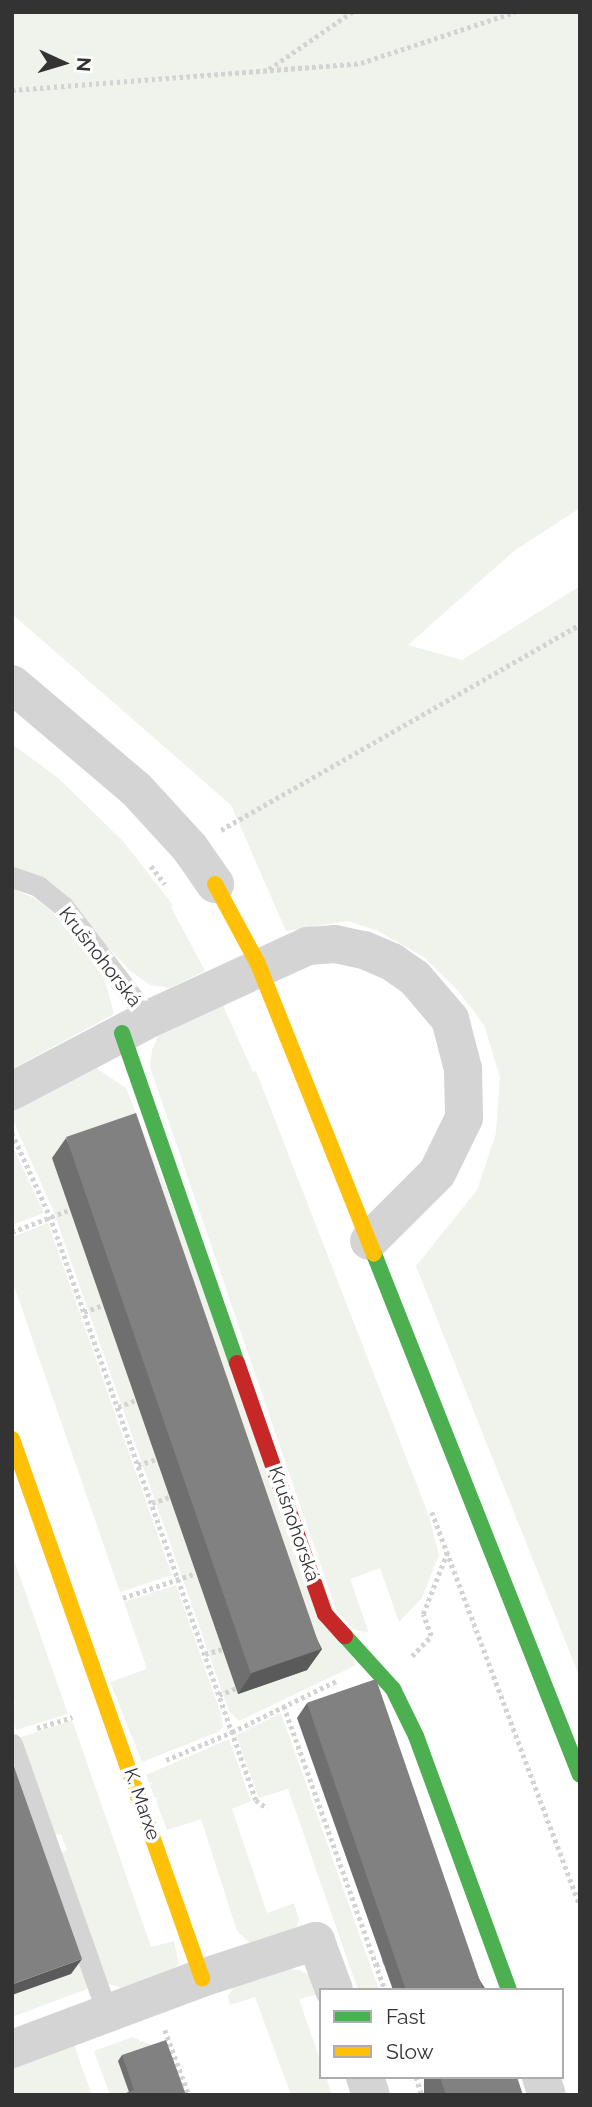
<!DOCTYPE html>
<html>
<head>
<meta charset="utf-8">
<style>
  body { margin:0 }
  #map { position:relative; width:592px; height:2107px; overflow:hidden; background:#fff; font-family:Raleway,sans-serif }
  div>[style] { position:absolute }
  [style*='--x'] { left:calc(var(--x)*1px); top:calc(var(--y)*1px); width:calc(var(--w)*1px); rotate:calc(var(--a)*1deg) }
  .green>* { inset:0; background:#f0f2ec }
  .path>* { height:4.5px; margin-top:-2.25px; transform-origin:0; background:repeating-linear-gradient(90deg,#d3d3d3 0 3.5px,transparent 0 7px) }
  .lane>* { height:21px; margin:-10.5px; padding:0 10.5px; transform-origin:10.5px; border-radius:10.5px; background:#d4d4d4 }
  .street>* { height:38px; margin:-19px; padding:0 19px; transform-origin:19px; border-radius:19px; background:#d4d4d4 }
  .fast>* { height:16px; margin:-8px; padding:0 8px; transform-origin:8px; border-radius:8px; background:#4caf50 }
  .slow>* { height:16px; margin:-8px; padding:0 8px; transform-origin:8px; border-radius:8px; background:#ffc107 }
  .jam>* { height:16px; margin:-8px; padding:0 8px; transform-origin:8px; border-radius:8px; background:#c62828 }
  .wall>* { inset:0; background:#6f6f6f; transform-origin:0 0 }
  .shaded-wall>* { inset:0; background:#5a5a5a }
  .building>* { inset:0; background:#818181; transform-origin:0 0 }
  span { translate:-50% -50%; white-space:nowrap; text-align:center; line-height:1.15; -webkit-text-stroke:7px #fff; paint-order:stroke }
  .street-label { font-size:19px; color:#333 }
  .frame { position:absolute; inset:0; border:14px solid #333; pointer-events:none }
  .legend { position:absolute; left:319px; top:1988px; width:245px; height:91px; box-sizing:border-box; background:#fff; border:2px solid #adadad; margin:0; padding:9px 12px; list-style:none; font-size:21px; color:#333 }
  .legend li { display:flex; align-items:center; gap:14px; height:35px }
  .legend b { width:35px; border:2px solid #adadad }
  .north { position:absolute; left:28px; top:28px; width:70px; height:70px; -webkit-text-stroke:5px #fff; paint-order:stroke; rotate:94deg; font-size:19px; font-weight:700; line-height:28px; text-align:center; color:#333 }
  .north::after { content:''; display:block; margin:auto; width:24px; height:32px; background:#333; clip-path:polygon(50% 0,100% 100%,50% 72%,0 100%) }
</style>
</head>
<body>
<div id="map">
  <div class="green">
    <div style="clip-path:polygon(12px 12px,580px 12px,580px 508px,514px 551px,408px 645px,462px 660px,580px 586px,580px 1678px,416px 1266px,477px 1190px,496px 1133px,500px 1077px,484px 1025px,459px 992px,425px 958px,378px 931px,348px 921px,286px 931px,231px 805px,12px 614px)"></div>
    <div style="clip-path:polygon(12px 744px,57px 777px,123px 841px,173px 905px,171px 907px,205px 971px,170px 988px,150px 985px,129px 970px,54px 887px,12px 866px)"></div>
    <div style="clip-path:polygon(12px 888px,36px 899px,56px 915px,92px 956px,102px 969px,114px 1014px,12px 1069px)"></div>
    <div style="clip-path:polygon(221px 1001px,253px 1072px,256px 1071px,429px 1516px,439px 1555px,422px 1598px,399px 1622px,380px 1568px,350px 1579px,369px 1633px,353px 1629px,336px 1610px,150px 1067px,152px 1050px,159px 1034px)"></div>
    <div style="clip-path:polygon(96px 1068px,126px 1088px,356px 1665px,239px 1721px,229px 1711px,53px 1210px,12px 1118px,12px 1107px)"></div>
    <div style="clip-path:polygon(12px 1145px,44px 1213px,12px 1225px)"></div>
    <div style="clip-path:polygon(48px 1223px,172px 1575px,120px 1592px,12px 1280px,12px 1237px)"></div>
    <div style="clip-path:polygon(12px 1554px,68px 1714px,16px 1730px,12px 1720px,15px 1701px,12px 1694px)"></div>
    <div style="clip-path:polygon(176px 1585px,221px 1714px,223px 1727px,218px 1732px,142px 1762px,110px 1682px,147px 1669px,124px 1602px)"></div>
    <div style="clip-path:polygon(281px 1713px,379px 1990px,358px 1990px,288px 1789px,259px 1798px,236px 1735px)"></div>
    <div style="clip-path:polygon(72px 1720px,151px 1947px,174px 1941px,179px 1964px,175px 1968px,122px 1988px,106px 1983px,59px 1854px,67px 1850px,61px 1834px,52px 1836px,19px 1738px)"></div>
    <div style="clip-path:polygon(229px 1739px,251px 1801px,232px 1809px,267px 1913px,294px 1903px,299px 1920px,295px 1930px,250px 1943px,237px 1931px,201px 1819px,167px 1830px,146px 1775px)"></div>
    <div style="clip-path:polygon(12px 1769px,88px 1983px,87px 1989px,12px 2017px)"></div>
    <div style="clip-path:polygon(288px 1969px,300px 1970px,315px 1978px,321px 1993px,299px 1999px,321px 2063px,321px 2077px,326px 2077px,332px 2095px,291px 2095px,255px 1997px,230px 2005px,228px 1996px,234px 1986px)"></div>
    <div style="clip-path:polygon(132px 2037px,158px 2048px,129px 2093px,110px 2095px,94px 2051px)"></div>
    <div style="clip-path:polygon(74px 2045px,92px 2095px,12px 2095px,12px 2068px)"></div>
  </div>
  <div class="path">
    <div style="--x:269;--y:69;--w:101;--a:-34.5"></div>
    <div style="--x:12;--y:90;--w:350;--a:-4.4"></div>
    <div style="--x:361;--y:63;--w:162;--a:-18.3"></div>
    <div style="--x:221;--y:830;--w:414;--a:-29.8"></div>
    <div style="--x:151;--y:866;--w:23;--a:52"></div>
    <div style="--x:12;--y:1133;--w:91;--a:65.4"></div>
    <div style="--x:50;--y:1216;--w:619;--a:70.57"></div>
    <div style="--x:256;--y:1800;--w:14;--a:36"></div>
    <div style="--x:12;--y:1232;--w:61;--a:-21.1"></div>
    <div style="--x:84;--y:1312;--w:20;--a:-20"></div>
    <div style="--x:118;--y:1407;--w:19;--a:-21"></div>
    <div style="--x:138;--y:1465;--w:19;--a:-18"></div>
    <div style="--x:152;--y:1503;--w:18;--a:-19"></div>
    <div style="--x:432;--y:1512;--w:420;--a:69.4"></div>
    <div style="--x:123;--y:1598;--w:77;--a:-18.9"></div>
    <div style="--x:205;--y:1654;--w:18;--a:-16"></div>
    <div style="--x:412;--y:1656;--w:28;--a:-46"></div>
    <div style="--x:431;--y:1636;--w:23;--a:-110"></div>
    <div style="--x:423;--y:1614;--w:66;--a:-68.5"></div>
    <div style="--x:219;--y:1695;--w:18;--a:-22"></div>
    <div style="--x:284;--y:1706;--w:301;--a:70.4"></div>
    <div style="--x:37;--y:1728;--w:37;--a:-17"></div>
    <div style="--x:166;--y:1760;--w:72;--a:-23"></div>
    <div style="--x:232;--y:1732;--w:116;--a:-26.1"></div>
    <div style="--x:376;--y:1965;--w:8;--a:-23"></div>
    <div style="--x:165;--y:2030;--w:69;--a:69.7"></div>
    <div style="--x:416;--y:2077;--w:19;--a:72"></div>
  </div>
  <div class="lane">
    <div style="--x:12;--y:877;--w:28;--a:19"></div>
    <div style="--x:38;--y:886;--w:32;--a:39"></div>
    <div style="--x:63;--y:906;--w:142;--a:52.7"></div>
    <div style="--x:12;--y:1744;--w:285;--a:70.5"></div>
  </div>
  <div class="street">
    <div style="--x:12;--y:684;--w:162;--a:40.3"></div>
    <div style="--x:136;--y:789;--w:80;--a:47.5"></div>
    <div style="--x:190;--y:848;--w:44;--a:55.2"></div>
    <div style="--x:12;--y:1091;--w:155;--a:-27.7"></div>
    <div style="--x:149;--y:1019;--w:175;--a:-24.7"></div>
    <div style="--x:308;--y:946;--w:27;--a:-4"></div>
    <div style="--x:335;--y:944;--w:30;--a:12"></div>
    <div style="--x:364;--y:950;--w:30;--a:23"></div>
    <div style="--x:392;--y:962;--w:28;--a:35"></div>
    <div style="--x:415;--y:978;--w:54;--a:49.5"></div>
    <div style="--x:450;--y:1019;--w:52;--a:75.4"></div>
    <div style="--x:463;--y:1069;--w:49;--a:88.8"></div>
    <div style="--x:464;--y:1118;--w:61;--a:116.1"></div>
    <div style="--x:437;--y:1173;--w:96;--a:135"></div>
    <div style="--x:12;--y:2049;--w:203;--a:-20.5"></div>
    <div style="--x:202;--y:1978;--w:120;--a:-18"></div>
    <div style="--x:316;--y:1941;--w:52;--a:69.8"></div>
    <div style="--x:365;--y:2077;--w:19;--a:72"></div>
    <div style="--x:541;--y:2077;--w:19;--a:72"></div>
  </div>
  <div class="fast">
    <div style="--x:122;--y:1033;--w:349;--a:70.8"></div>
    <div style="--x:374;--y:1254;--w:560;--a:68.43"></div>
    <div style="--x:345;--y:1636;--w:72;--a:47.8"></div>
    <div style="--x:393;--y:1689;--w:52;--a:63.9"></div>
    <div style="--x:416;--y:1736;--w:270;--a:69.9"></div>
  </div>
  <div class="slow">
    <div style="--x:215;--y:884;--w:91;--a:61.7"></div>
    <div style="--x:258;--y:964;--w:312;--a:68.2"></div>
    <div style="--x:12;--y:1439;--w:572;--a:70.58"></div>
  </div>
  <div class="jam">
    <div style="--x:237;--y:1363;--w:266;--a:70.7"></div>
    <div style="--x:325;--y:1614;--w:30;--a:48"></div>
  </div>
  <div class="wall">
    <div style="clip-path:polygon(66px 1138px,322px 1649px,307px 1670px,238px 1694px,52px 1158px)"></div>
    <div style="clip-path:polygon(307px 1703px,486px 1990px,393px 1990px,297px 1718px)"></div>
    <div style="clip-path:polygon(122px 2055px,186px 2095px,129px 2092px,118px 2061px)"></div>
    <div style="left:424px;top:2077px;width:93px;height:19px"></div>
  </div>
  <div class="shaded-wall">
    <div style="clip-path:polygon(322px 1649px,307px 1670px,238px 1694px,252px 1673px)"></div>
    <div style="clip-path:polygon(82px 1959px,71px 1974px,12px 1995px,13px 1984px)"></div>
  </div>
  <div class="building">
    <div style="left:136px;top:1113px;width:567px;height:74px;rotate:71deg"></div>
    <div style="left:376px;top:1679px;width:330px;height:73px;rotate:71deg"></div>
    <div style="clip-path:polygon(12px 1761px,82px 1959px,13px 1984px,12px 1981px)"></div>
    <div style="clip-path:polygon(166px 2040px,186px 2095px,120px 2095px,134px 2090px,122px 2055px)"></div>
    <div style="clip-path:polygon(440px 2077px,517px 2077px,523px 2095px,446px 2095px)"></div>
  </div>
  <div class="street-label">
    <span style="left:100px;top:957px;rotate:52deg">Krušnohorská</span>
    <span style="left:294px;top:1524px;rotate:71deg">Krušnohorská</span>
    <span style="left:142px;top:1804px;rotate:71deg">K. Marxe</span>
  </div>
  <div class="frame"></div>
  <ul class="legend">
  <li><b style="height:9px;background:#4caf50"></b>Fast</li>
  <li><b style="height:9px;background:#ffc107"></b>Slow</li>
  </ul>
  <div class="north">N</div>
</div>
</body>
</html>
